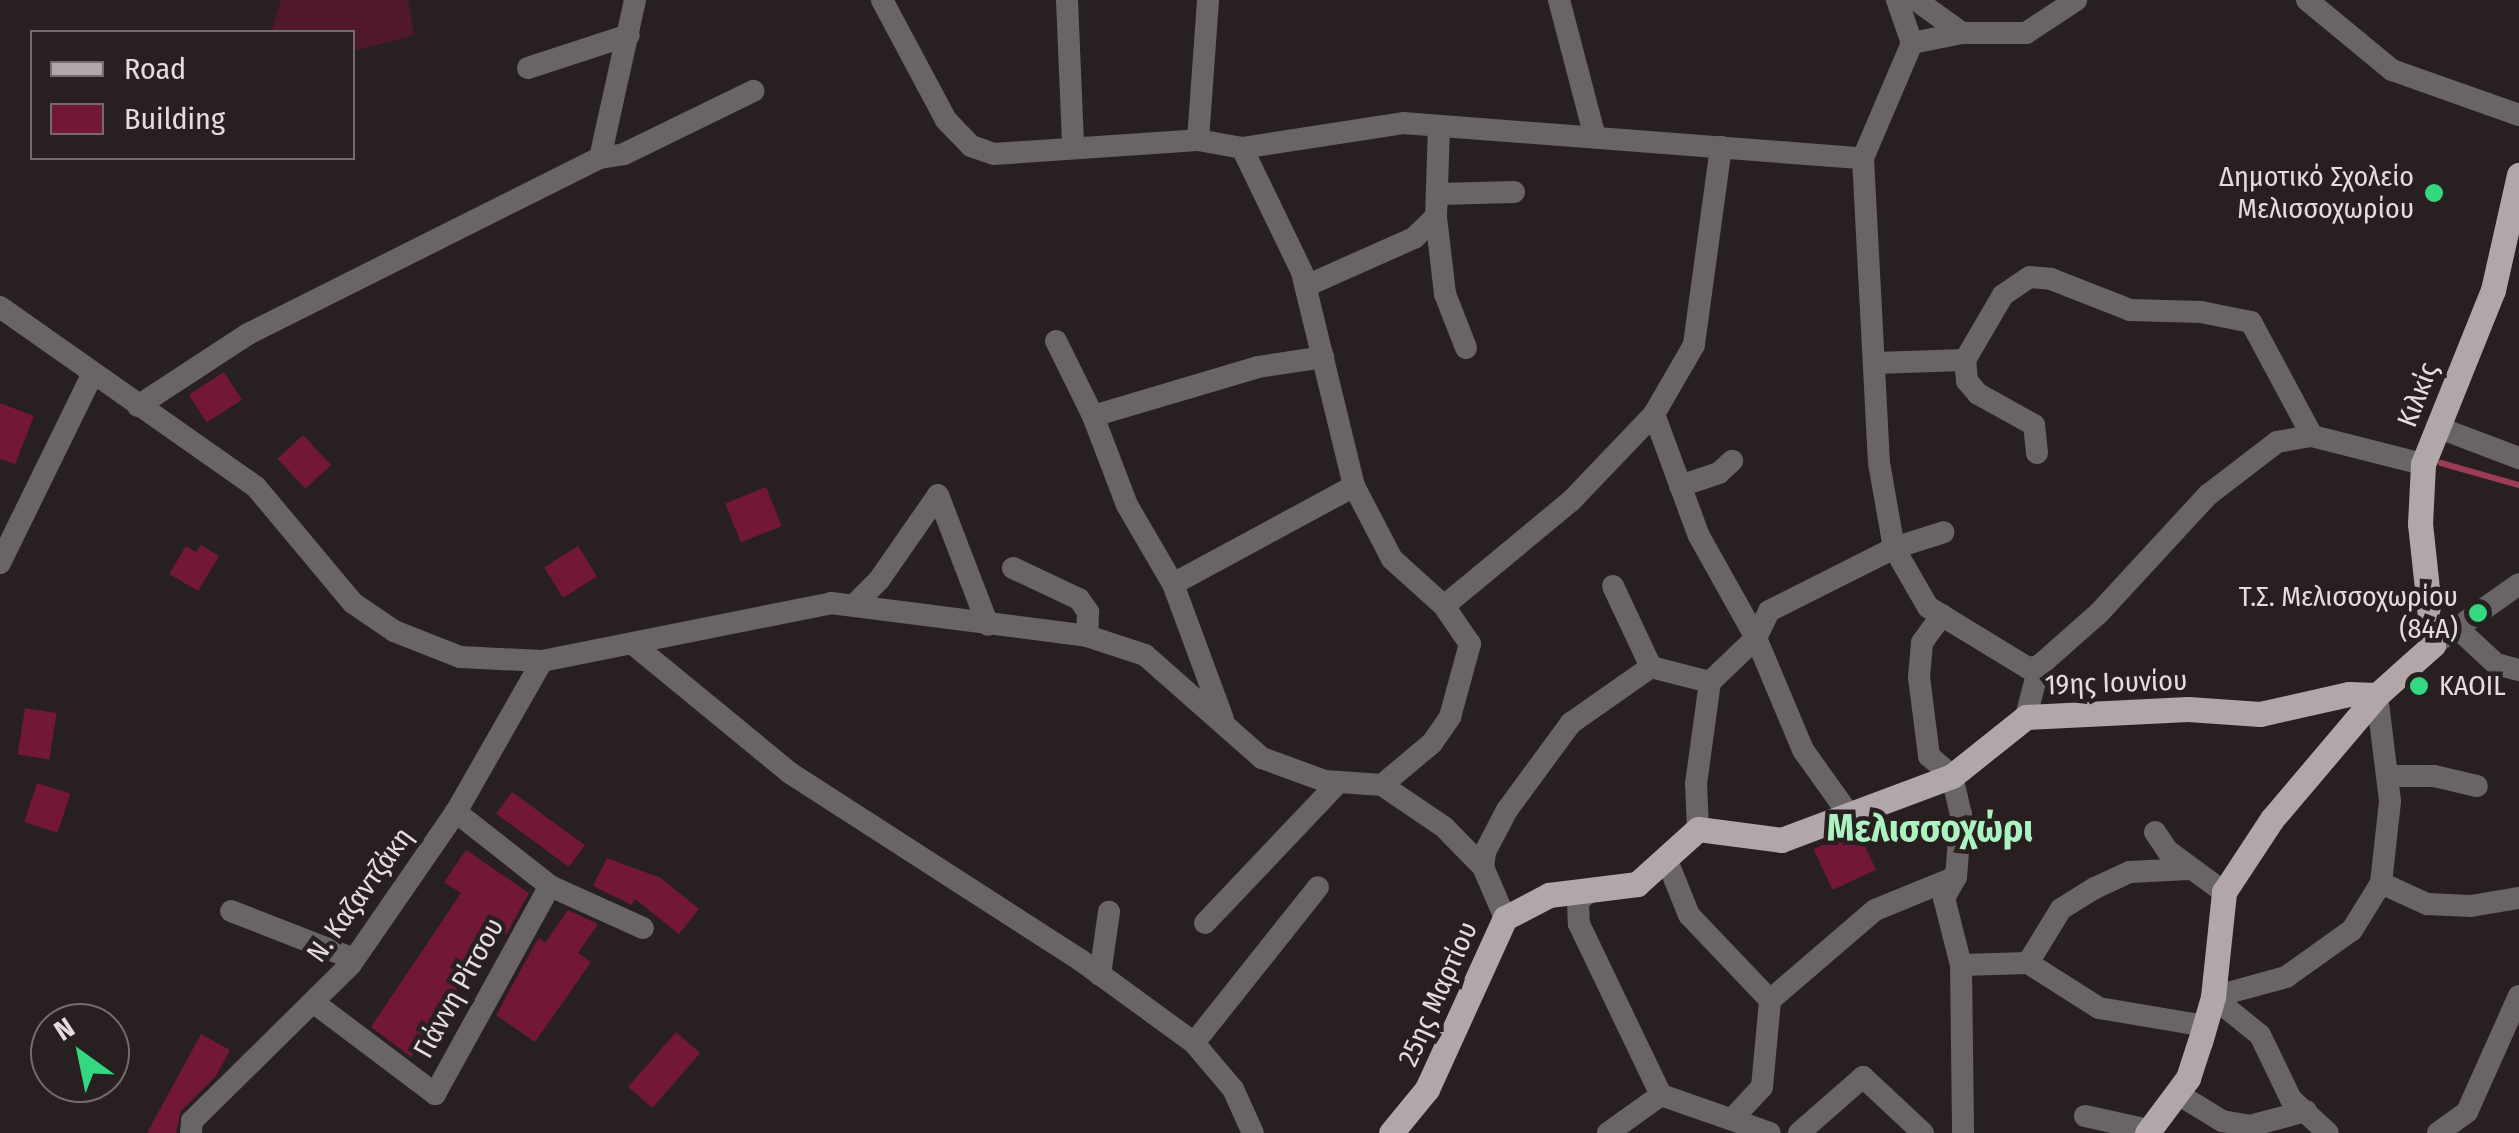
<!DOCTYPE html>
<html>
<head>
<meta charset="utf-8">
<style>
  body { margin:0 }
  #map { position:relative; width:2519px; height:1133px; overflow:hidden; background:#281f21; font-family:"Fira Sans Condensed",sans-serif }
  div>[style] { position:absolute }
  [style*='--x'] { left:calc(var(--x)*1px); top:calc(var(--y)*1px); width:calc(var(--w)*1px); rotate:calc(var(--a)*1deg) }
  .green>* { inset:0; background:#50182a }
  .stream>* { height:6px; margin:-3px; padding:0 3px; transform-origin:3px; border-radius:3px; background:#9b3d59 }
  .building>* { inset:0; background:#731738; transform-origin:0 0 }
  .minor>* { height:22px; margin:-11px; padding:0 11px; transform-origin:11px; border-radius:11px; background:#696465 }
  .major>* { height:25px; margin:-12.5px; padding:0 12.5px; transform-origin:12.5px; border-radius:12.5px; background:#b1a7a9 }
  .dots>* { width:28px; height:28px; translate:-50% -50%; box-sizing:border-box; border:5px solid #281f21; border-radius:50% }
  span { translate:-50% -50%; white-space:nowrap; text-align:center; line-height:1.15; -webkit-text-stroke:9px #281f21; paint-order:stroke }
  .poi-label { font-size:28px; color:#e3ddde }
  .right { translate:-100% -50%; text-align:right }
  .left { translate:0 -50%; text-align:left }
  .street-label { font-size:28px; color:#e3ddde }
  .district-label { font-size:38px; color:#abf4c2; font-weight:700 }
  .legend { position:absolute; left:30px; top:30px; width:325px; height:130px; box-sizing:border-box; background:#281f21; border:2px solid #736b6d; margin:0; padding:12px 18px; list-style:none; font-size:30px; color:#e3ddde }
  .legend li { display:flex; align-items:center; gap:20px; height:50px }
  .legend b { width:50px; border:2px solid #736b6d }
  .north { position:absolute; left:30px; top:1003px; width:100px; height:100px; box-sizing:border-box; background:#281f21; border:2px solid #736b6d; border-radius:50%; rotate:327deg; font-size:28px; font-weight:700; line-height:40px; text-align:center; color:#e3ddde }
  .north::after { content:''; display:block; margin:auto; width:35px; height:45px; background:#34d881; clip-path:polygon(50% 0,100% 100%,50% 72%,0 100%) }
</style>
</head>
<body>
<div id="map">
  <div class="green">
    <div style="clip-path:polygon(281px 0,408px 0,414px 35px,353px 51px,352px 32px,271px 32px)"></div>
  </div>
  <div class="stream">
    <div style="--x:2441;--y:463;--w:81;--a:15.8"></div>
  </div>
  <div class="building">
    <div style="left:224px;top:372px;width:33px;height:42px;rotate:57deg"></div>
    <div style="clip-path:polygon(0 403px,34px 416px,15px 464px,0 459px)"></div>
    <div style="left:303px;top:435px;width:41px;height:35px;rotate:47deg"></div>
    <div style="left:766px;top:487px;width:42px;height:44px;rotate:68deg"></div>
    <div style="clip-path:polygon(201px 545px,219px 556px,198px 591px,169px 574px,186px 546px,196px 552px)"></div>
    <div style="left:578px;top:546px;width:36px;height:40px;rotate:58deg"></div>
    <div style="left:25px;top:708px;width:32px;height:47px;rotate:9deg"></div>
    <div style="left:37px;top:783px;width:35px;height:41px;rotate:18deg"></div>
    <div style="left:512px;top:792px;width:90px;height:27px;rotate:36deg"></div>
    <div style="left:1857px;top:829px;width:45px;height:48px;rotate:65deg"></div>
    <div style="clip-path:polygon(466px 850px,529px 893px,506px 935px,497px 929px,411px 1057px,371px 1027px,461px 893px,444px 882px)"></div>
    <div style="clip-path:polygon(607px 858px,661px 878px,699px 909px,679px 934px,635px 899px,632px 905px,593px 886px)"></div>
    <div style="clip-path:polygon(568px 910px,598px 924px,578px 953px,591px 962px,535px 1042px,496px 1015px,535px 944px,539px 938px,545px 943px)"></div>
    <div style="left:676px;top:1032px;width:32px;height:73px;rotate:41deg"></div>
    <div style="clip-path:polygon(201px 1034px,230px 1050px,216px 1076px,181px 1111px,176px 1133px,147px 1133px)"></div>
  </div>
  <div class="minor">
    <div style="--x:882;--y:0;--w:136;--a:61.9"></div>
    <div style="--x:946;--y:120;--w:36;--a:46"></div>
    <div style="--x:971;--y:146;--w:24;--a:19"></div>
    <div style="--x:994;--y:154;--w:204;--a:-3.9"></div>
    <div style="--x:1198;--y:140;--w:45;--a:10.3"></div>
    <div style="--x:1242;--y:148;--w:163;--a:-8.8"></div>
    <div style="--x:1403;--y:123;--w:461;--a:4.4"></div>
    <div style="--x:1863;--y:158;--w:305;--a:87"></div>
    <div style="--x:1879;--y:463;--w:86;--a:80"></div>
    <div style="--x:1894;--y:548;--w:68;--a:60"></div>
    <div style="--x:1928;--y:607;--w:117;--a:31.4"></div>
    <div style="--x:2028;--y:668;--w:11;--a:-10"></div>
    <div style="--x:2039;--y:666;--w:80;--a:-41.5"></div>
    <div style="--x:2099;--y:613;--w:161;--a:-47.3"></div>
    <div style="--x:2208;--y:495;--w:87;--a:-37.5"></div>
    <div style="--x:2277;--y:442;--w:36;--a:-10"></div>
    <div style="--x:2312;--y:436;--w:114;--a:14.2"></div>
    <div style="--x:1067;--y:0;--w:146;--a:87.6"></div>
    <div style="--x:1559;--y:0;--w:142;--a:75.3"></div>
    <div style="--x:1916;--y:0;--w:57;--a:35.7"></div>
    <div style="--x:2307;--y:0;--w:110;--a:39.5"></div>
    <div style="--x:2392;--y:70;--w:135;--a:19.5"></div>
    <div style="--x:1912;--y:43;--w:51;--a:-11.3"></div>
    <div style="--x:1962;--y:33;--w:64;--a:0"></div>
    <div style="--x:2026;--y:33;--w:60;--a:-33.4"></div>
    <div style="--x:528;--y:68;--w:106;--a:-18.1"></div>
    <div style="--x:1198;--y:140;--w:140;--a:-85.9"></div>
    <div style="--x:1721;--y:147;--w:200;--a:97.8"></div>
    <div style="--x:1694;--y:345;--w:80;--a:120.1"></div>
    <div style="--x:1654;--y:414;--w:130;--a:69.8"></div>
    <div style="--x:1699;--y:536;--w:117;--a:60.8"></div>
    <div style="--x:1756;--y:638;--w:121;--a:67.2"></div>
    <div style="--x:1803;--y:750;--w:77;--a:54.5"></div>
    <div style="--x:600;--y:158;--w:24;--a:-9"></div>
    <div style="--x:624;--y:154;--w:144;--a:-26"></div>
    <div style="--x:1863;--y:158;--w:125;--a:-66.9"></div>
    <div style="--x:1912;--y:43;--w:46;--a:-109.2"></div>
    <div style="--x:1439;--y:194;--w:75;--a:-1.5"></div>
    <div style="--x:1436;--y:217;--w:78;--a:83.3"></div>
    <div style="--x:1445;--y:294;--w:58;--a:68.7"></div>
    <div style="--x:1306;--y:286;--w:118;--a:-24"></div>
    <div style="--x:1414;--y:238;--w:30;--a:-44"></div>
    <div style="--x:1436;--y:217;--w:90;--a:-88.1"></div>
    <div style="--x:0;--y:307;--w:313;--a:35.1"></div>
    <div style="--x:256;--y:487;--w:151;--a:50.1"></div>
    <div style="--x:353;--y:603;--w:50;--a:34.3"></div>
    <div style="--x:394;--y:631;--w:71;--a:21.5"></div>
    <div style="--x:460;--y:657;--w:82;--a:2.8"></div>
    <div style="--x:542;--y:661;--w:295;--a:-11.3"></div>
    <div style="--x:831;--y:603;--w:258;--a:7.3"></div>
    <div style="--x:1087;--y:636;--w:61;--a:18.1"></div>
    <div style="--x:1145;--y:655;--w:156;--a:41.4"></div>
    <div style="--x:1262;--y:758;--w:67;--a:20.1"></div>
    <div style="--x:1325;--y:781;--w:57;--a:4"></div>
    <div style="--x:1382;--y:785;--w:75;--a:34.1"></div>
    <div style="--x:1444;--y:827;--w:56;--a:45.7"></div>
    <div style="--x:1056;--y:341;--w:84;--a:63.7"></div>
    <div style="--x:1875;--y:363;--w:90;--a:-1.9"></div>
    <div style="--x:138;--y:406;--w:131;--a:-33.2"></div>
    <div style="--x:248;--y:334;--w:394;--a:-26.6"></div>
    <div style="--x:600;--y:158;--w:162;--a:-77.5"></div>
    <div style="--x:2437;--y:427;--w:88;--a:20.7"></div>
    <div style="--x:2037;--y:453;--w:28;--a:-96"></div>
    <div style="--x:2034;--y:425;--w:64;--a:-151"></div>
    <div style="--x:1978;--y:394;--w:17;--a:-130"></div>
    <div style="--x:1967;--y:381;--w:21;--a:-95"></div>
    <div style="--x:1965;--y:360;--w:75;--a:-59.7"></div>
    <div style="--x:2003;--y:295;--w:32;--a:-34"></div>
    <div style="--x:2030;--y:277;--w:21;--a:5"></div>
    <div style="--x:2051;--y:279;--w:85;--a:21.4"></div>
    <div style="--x:2130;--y:310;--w:71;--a:1.6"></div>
    <div style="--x:2201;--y:312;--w:51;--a:11.3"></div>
    <div style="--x:2251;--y:322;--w:129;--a:61.8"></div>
    <div style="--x:1354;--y:486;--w:82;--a:62.5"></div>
    <div style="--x:1392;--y:559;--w:70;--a:42.1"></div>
    <div style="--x:1444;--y:606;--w:165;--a:-39.6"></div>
    <div style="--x:1571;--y:501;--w:120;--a:-46.3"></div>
    <div style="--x:1680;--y:486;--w:41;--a:-18.4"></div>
    <div style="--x:1719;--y:473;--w:18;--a:-43"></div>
    <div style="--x:0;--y:563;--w:209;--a:-63.9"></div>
    <div style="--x:1013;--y:568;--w:73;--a:25.2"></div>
    <div style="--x:1079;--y:599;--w:16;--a:55"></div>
    <div style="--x:1088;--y:612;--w:24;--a:92"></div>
    <div style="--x:1173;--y:584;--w:91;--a:-120.2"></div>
    <div style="--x:1127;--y:505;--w:95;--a:-110.9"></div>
    <div style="--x:1093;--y:416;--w:172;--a:-16.5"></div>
    <div style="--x:1258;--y:367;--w:66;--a:-8.7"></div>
    <div style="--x:1613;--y:586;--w:89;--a:64.9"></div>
    <div style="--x:855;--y:604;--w:34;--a:-45"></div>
    <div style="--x:879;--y:580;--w:103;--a:-55.2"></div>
    <div style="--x:938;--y:495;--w:139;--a:69"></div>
    <div style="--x:1942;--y:615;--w:34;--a:126"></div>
    <div style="--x:1922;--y:643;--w:34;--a:95"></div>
    <div style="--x:1919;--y:677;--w:80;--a:82.8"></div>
    <div style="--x:1929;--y:756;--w:30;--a:41"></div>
    <div style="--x:1952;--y:776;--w:39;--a:77"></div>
    <div style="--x:1961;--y:814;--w:63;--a:94.5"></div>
    <div style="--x:1956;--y:877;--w:24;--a:120"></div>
    <div style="--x:1944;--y:898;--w:69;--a:75.8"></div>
    <div style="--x:1961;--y:965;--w:168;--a:89.3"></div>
    <div style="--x:2456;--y:627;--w:54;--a:42.8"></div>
    <div style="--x:2496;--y:664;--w:24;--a:15"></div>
    <div style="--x:633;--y:644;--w:203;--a:39.4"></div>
    <div style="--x:790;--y:773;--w:344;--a:32.8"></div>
    <div style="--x:1079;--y:959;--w:142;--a:36.1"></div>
    <div style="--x:1194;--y:1043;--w:60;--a:49.7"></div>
    <div style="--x:1233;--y:1089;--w:48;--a:65.6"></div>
    <div style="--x:2433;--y:645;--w:105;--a:-35.3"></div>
    <div style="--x:2026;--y:717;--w:53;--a:-75.7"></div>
    <div style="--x:1223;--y:719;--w:144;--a:-110.3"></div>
    <div style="--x:1173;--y:584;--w:206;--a:-28.4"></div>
    <div style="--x:1354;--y:486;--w:220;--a:-103.7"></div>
    <div style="--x:1302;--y:272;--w:138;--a:-115.8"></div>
    <div style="--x:2388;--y:776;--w:46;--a:0"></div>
    <div style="--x:2434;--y:776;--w:44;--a:13.1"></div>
    <div style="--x:1382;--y:785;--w:65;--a:-40"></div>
    <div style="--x:1432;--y:743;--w:32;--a:-55"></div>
    <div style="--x:1450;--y:717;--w:76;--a:-74.7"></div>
    <div style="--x:1470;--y:644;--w:46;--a:-124.4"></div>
    <div style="--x:1698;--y:829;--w:45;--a:-92.5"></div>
    <div style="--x:1696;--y:784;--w:103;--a:-82.2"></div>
    <div style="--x:2155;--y:832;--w:23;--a:56"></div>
    <div style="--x:2168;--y:851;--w:69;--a:36.2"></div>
    <div style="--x:1668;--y:863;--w:56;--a:68"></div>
    <div style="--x:1689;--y:915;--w:117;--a:46.4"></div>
    <div style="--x:2381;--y:883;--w:51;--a:24.5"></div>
    <div style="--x:2427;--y:904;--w:44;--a:2.6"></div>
    <div style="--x:2471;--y:906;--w:49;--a:-9.5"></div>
    <div style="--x:550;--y:886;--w:102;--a:24.3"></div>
    <div style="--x:1590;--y:891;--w:16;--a:140"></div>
    <div style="--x:1578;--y:901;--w:23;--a:88"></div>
    <div style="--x:1579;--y:924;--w:190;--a:64.4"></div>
    <div style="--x:231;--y:911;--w:132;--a:21.3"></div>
    <div style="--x:1505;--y:918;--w:56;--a:-113.3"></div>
    <div style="--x:1483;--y:867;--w:15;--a:-82"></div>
    <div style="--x:1485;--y:852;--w:47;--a:-62.4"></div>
    <div style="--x:1507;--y:810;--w:108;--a:-53.7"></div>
    <div style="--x:1571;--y:723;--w:98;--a:-35"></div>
    <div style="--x:1651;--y:667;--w:61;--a:14.3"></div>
    <div style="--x:1710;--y:682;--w:64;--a:-43.7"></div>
    <div style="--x:1756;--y:638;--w:30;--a:-64"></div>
    <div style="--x:1769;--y:611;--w:140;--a:-26.7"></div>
    <div style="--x:1894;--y:548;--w:52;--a:-17.7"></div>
    <div style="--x:1205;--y:923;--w:193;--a:-46.5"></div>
    <div style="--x:2028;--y:963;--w:84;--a:32.4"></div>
    <div style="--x:2099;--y:1008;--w:108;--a:9.6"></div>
    <div style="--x:1961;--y:965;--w:67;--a:-1.7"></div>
    <div style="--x:2028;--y:963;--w:63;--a:-58.6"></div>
    <div style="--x:2061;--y:909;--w:40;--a:-32"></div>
    <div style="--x:2095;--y:888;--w:38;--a:-25"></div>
    <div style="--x:2130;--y:872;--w:59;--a:-2.9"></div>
    <div style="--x:1100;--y:975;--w:64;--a:-81.9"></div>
    <div style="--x:2213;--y:997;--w:76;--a:-15.3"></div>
    <div style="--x:2286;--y:977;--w:81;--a:-35.5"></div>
    <div style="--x:2352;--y:930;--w:55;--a:-58.3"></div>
    <div style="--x:2381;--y:883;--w:82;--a:-83.7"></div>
    <div style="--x:2390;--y:801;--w:107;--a:-97"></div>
    <div style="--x:2213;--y:997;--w:60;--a:39"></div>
    <div style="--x:2260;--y:1035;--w:71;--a:64.2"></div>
    <div style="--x:2291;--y:1099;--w:50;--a:42.6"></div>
    <div style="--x:317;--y:1005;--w:148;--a:37"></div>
    <div style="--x:435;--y:1094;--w:238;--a:-61.1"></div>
    <div style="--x:550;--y:886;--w:120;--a:-141.8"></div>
    <div style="--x:1194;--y:1043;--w:199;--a:-51.5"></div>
    <div style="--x:2178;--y:1094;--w:52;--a:31.5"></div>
    <div style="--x:2222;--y:1121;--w:28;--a:10"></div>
    <div style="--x:2250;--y:1126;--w:58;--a:-15"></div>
    <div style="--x:2085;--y:1116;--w:65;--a:12.5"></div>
    <div style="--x:1733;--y:1118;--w:42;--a:-46.9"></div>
    <div style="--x:1762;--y:1087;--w:87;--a:-84.7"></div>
    <div style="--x:1770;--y:1000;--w:138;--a:-40.6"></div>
    <div style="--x:1875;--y:910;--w:87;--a:-22.2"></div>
    <div style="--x:191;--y:1133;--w:12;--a:-85"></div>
    <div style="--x:192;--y:1121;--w:223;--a:-44.6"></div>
    <div style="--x:351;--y:964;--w:185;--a:-55.4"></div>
    <div style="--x:456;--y:812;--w:174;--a:-60.3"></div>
    <div style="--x:1608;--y:1133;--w:65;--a:-35.6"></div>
    <div style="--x:1661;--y:1095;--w:115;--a:19.2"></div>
    <div style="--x:1799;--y:1133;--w:85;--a:-41.2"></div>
    <div style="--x:1863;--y:1077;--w:82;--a:43"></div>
    <div style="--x:2438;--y:1133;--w:36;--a:-36"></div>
    <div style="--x:2467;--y:1112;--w:127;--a:-65.9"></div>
  </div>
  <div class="major">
    <div style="--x:1391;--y:1133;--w:57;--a:-50.7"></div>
    <div style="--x:1427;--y:1089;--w:188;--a:-65.5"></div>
    <div style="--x:1505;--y:918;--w:50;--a:-27.6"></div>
    <div style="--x:1549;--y:895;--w:89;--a:-7.1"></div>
    <div style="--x:1637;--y:884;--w:82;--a:-42"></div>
    <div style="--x:1698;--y:829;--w:84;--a:7.5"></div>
    <div style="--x:1781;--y:840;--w:183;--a:-20.5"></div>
    <div style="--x:1952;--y:776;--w:95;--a:-38.6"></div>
    <div style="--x:2026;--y:717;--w:162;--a:-2.8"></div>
    <div style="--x:2188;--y:709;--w:72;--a:4"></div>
    <div style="--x:2260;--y:714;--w:91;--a:-12.7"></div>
    <div style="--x:2349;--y:694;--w:28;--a:2"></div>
    <div style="--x:2147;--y:1133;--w:69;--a:-53.3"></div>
    <div style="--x:2188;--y:1078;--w:38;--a:-72"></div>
    <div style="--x:2200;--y:1042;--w:47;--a:-73.9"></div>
    <div style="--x:2213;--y:997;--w:106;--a:-84"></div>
    <div style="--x:2224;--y:892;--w:87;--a:-56.7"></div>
    <div style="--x:2272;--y:819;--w:162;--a:-49.7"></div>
    <div style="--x:2377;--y:695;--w:75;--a:-41.8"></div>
    <div style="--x:2433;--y:645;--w:122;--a:-96.1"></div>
    <div style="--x:2420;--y:524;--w:60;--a:-87.1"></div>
    <div style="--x:2423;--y:464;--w:188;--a:-68.1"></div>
    <div style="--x:2493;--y:290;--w:118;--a:-77.3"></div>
  </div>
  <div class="dots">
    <div style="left:2434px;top:193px;background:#34d881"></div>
    <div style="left:2478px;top:613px;background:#34d881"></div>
    <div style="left:2419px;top:686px;background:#34d881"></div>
  </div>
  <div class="poi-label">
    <span class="right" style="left:2414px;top:193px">Δημοτικό Σχολείο<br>Μελισσοχωρίου</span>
    <span class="right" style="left:2458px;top:613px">Τ.Σ. Μελισσοχωρίου<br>(84Α)</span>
    <span class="left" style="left:2439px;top:686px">KAOIL</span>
  </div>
  <div class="street-label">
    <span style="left:2418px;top:395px;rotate:-69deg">Κιλκίς</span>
    <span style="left:2116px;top:683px;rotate:-2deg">19ης Ιουνίου</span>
    <span style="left:360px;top:895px;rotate:-54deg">Ν. Καζαντζάκη</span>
    <span style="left:459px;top:988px;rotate:-61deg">Γιάννη Ρίτσου</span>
    <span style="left:1438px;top:994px;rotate:-66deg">25ης Μαρτίου</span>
  </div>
  <div class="district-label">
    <span style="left:1930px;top:829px">Μελισσοχώρι</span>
  </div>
  <ul class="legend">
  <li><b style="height:12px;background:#b1a7a9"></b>Road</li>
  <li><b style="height:28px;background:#731738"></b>Building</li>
  </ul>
  <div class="north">N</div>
</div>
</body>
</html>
